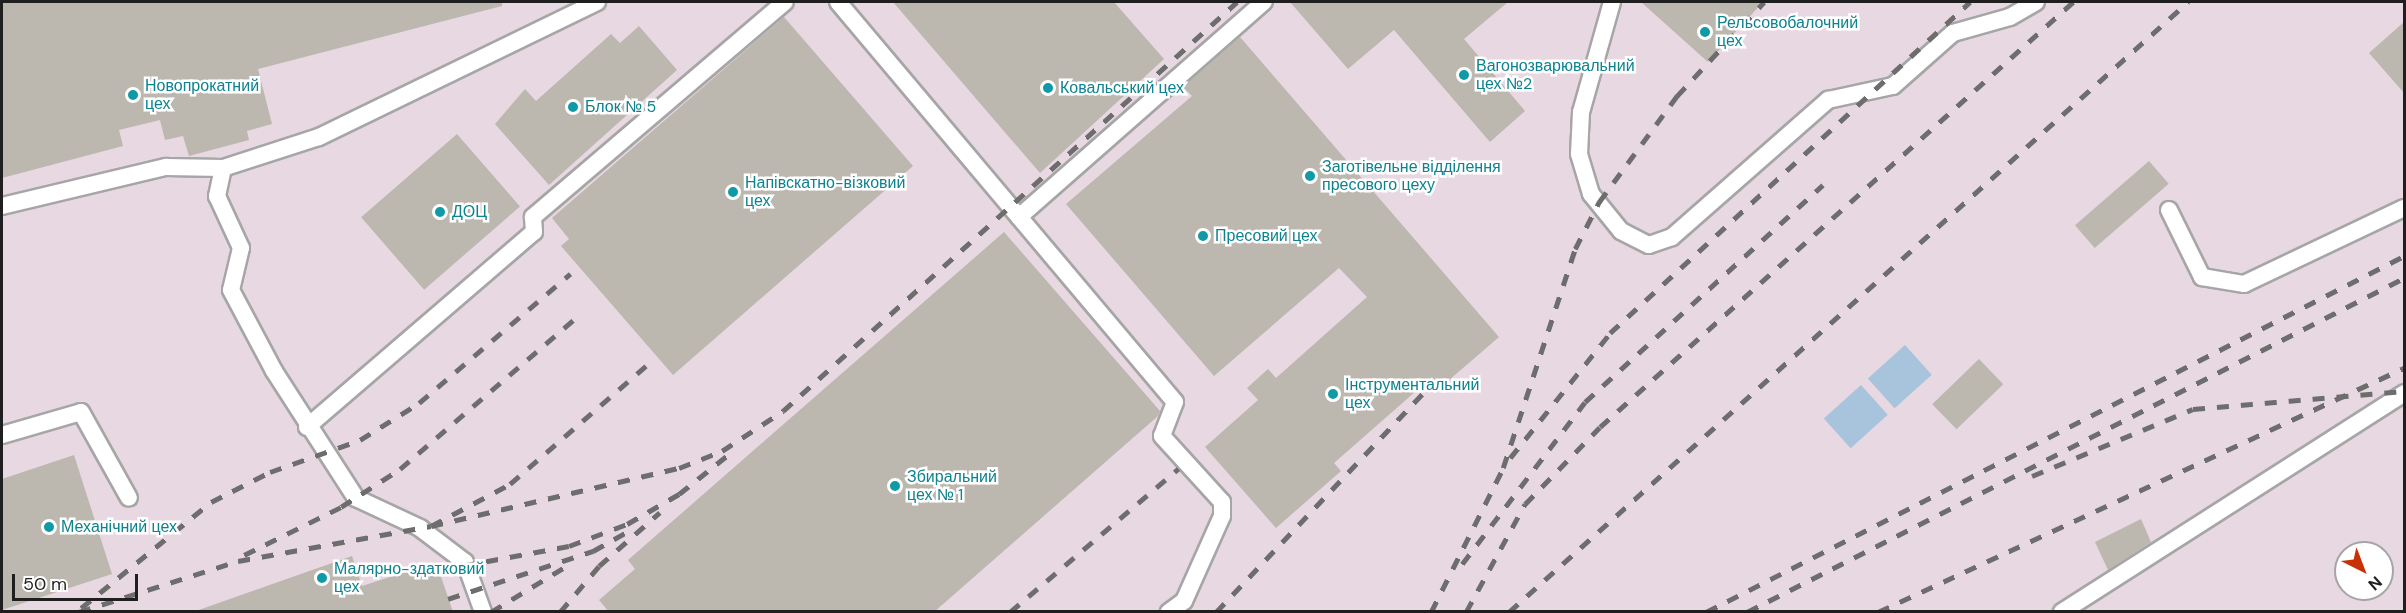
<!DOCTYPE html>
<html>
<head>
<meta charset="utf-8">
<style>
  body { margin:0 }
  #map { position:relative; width:2406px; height:613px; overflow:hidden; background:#efeee5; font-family:"DM Sans",sans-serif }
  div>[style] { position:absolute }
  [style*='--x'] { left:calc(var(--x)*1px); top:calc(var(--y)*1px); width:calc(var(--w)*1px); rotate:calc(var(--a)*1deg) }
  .industrial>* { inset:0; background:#e8d8e2 }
  .water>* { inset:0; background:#a7c4dc; transform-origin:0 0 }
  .building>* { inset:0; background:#bcb7af; transform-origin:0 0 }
  .roads { filter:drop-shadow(2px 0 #a6a6a6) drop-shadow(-2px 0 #a6a6a6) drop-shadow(0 2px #a6a6a6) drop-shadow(0 -2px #a6a6a6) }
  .minor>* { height:16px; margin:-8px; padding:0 8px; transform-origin:8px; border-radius:8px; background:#fff }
  .rail>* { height:4.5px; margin-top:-2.25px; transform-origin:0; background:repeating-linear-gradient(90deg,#6d6d6d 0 12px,transparent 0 24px) }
  .dots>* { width:16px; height:16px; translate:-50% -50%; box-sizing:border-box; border:3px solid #fff; border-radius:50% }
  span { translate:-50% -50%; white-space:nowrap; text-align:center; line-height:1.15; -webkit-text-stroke:5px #fff; paint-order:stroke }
  .culture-label { font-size:16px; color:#0d838f }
  .left { translate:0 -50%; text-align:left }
  .frame { position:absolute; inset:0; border:3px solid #1f1f1f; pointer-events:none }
  .north { position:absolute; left:2334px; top:541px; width:60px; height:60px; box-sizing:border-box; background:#fff; border:2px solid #a5a5a5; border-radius:50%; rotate:138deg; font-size:16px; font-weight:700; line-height:24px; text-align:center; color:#1f1f1f }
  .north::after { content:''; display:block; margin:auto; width:21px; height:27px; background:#c83006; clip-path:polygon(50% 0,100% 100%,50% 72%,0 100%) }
  .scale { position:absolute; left:12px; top:574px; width:126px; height:27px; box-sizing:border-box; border:3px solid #1f1f1f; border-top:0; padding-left:8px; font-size:18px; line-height:21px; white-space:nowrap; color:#1f1f1f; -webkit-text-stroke:4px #fff; paint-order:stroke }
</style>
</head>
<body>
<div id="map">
  <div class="industrial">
    <div style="clip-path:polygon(evenodd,2px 2px,2404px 2px,2404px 611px,2px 611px,2px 2px,2346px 553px,2382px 553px,2382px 589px,2346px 589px,2346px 553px)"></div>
  </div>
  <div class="water">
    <div style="left:1905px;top:345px;width:40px;height:50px;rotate:48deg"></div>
    <div style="left:1861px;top:385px;width:40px;height:50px;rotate:48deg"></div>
  </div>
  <div class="building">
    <div style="clip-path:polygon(2px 2px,502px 2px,502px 6px,258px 69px,272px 124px,247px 131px,249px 140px,189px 156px,183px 136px,165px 140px,160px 120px,119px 130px,123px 146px,2px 178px)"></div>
    <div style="clip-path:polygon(893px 2px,1114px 2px,1164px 59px,1040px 173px)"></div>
    <div style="clip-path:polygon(1290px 2px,1508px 2px,1464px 39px,1525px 111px,1490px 142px,1394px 30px,1348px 69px)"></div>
    <div style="clip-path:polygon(1641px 2px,1763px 2px,1708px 62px)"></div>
    <div style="clip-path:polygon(784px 17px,913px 166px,673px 375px,561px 246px,569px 239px,552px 218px)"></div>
    <div style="clip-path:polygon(2404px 22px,2404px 93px,2369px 53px)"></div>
    <div style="clip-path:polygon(639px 26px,677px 70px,549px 185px,495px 124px,525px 89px,536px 101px,611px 34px,620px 43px)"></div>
    <div style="clip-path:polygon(1240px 37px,1499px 337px,1441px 387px,1432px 377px,1334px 463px,1341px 471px,1276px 528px,1205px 447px,1258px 400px,1247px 388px,1268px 369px,1276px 378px,1367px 297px,1339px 268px,1214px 376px,1066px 204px,1192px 96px,1183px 87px)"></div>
    <div style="left:457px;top:134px;width:96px;height:127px;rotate:49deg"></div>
    <div style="left:2149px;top:161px;width:30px;height:98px;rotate:49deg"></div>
    <div style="clip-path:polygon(1004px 232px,1160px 411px,1158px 416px,934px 612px,609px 612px,599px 600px,635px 569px,628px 560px)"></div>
    <div style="left:1979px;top:359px;width:35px;height:65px;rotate:46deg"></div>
    <div style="clip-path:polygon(74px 455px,112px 574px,2px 610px,2px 479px)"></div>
    <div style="clip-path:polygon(2141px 519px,2151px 542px,2108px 570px,2095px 542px)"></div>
    <div style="clip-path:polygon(352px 556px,362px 586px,436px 562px,453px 612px,193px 612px)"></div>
  </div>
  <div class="roads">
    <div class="minor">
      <div style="--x:838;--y:2;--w:523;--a:49.89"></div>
      <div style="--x:1175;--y:402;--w:36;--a:111"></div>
      <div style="--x:1162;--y:436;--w:89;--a:47.7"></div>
      <div style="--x:1222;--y:502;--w:14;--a:90"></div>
      <div style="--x:1222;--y:516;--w:93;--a:114.1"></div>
      <div style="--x:1184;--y:601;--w:19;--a:144"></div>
      <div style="--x:1612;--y:2;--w:114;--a:105.7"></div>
      <div style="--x:1581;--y:112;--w:42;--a:92.7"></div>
      <div style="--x:1579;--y:154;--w:42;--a:73.3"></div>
      <div style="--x:1591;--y:194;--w:48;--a:51"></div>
      <div style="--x:1621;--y:231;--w:31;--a:27"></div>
      <div style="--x:1649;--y:245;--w:24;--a:-19"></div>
      <div style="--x:1672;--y:237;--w:208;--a:-41.3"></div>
      <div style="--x:1828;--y:100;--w:66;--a:-12.2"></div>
      <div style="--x:1893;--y:86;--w:80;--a:-41.5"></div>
      <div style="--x:1953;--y:33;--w:59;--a:-15.7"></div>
      <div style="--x:2010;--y:17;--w:30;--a:-30"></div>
      <div style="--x:223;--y:168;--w:29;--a:102"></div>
      <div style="--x:217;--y:196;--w:57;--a:65.2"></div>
      <div style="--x:241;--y:248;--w:43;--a:103.4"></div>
      <div style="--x:231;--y:290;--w:92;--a:62"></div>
      <div style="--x:274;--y:371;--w:151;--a:57.2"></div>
      <div style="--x:356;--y:498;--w:71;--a:25.1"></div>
      <div style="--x:420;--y:528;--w:56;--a:37.1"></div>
      <div style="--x:465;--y:562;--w:53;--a:70.2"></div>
      <div style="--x:2;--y:206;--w:169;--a:-13.4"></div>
      <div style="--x:166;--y:167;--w:57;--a:1"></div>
      <div style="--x:223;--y:168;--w:101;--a:-17.9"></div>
      <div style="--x:319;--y:137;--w:309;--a:-25.9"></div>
      <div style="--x:2169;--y:210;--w:75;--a:63.8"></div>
      <div style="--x:2202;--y:277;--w:43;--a:9.5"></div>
      <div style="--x:2244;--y:284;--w:177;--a:-25.4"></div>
      <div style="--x:1019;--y:217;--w:326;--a:-41.3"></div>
      <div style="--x:307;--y:427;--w:299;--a:-40.7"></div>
      <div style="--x:534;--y:232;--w:15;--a:-94"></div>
      <div style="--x:533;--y:217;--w:331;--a:-40.5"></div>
      <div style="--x:2;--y:435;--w:82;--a:-16.2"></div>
      <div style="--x:81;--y:412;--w:98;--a:60.8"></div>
      <div style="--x:2062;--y:612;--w:406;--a:-32.6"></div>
    </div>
  </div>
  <div class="rail">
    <div style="--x:1510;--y:458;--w:160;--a:-51.3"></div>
    <div style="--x:1610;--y:333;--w:489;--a:-42.6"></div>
    <div style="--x:2032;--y:476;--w:174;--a:-22.6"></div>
    <div style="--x:2193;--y:409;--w:212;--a:-4.9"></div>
    <div style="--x:431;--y:526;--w:255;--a:-13.2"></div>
    <div style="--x:679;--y:468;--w:46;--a:-21.6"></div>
    <div style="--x:722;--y:451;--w:73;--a:-33.3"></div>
    <div style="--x:783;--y:411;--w:611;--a:-42.02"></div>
    <div style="--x:244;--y:555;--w:108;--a:-26.3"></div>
    <div style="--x:341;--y:507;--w:70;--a:-32.8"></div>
    <div style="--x:400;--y:469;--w:236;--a:-40.7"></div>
    <div style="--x:1462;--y:564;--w:203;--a:-52.8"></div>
    <div style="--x:1585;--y:402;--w:322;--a:-42.4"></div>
    <div style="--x:439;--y:570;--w:132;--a:-10.5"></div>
    <div style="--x:569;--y:546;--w:62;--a:-20.8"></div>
    <div style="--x:627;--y:524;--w:60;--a:-30"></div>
    <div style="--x:679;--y:494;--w:70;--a:-38.7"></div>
    <div style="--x:448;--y:599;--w:153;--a:-18.3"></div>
    <div style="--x:593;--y:551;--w:45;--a:-29.4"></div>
    <div style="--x:81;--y:608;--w:168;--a:-39.2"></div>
    <div style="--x:211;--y:502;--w:66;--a:-27"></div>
    <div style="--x:270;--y:472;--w:96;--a:-19.6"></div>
    <div style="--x:360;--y:440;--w:70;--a:-32.1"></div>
    <div style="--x:419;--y:403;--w:199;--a:-40.5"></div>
    <div style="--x:79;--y:612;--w:167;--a:-17.8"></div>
    <div style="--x:238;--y:561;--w:196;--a:-10.3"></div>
    <div style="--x:431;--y:526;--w:89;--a:-28"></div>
    <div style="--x:510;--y:484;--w:191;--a:-41"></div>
    <div style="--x:491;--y:612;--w:90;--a:-31.4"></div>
    <div style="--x:560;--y:612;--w:60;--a:-49.7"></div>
    <div style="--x:599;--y:566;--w:81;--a:-41.5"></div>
    <div style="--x:1010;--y:612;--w:221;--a:-40.4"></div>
    <div style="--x:1216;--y:612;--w:311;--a:-46.6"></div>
    <div style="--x:1431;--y:612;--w:161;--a:-63.4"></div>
    <div style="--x:1503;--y:468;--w:231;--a:-71.8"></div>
    <div style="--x:1575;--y:249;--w:53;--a:-62.9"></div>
    <div style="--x:1599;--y:202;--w:132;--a:-53.7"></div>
    <div style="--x:1677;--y:96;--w:128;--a:-47.2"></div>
    <div style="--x:1466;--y:612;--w:123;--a:-61.4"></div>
    <div style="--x:1525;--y:504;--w:107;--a:-45.8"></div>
    <div style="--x:1600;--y:427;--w:636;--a:-41.94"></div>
    <div style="--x:1509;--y:612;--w:913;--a:-41.94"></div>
    <div style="--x:1706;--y:612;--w:784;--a:-27.02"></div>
    <div style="--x:1747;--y:612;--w:737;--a:-26.95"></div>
    <div style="--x:1878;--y:612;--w:580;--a:-24.89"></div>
  </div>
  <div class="dots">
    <div style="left:1705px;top:32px;background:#0f9aa8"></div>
    <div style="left:1464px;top:75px;background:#0f9aa8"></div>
    <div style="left:1048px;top:88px;background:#0f9aa8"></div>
    <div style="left:133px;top:95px;background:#0f9aa8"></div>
    <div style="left:573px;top:107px;background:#0f9aa8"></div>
    <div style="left:1310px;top:176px;background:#0f9aa8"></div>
    <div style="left:733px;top:192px;background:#0f9aa8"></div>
    <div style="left:440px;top:212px;background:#0f9aa8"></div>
    <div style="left:1203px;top:236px;background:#0f9aa8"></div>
    <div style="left:1333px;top:394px;background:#0f9aa8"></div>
    <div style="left:895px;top:486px;background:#0f9aa8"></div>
    <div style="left:49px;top:527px;background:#0f9aa8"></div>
    <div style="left:322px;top:578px;background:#0f9aa8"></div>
  </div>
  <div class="culture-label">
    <span class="left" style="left:1717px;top:32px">Рельсовобалочний<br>цех</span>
    <span class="left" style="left:1476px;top:75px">Вагонозварювальний<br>цех №2</span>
    <span class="left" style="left:145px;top:95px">Новопрокатний<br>цех</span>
    <span class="left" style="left:1060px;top:88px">Ковальський цех</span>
    <span class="left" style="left:585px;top:107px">Блок № 5</span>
    <span class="left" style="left:1322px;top:176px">Заготівельне відділення<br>пресового цеху</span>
    <span class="left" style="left:745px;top:192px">Напівскатно-візковий<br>цех</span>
    <span class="left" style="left:452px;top:212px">ДОЦ</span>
    <span class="left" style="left:1215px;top:236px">Пресовий цех</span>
    <span class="left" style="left:1345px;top:394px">Інструментальний<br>цех</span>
    <span class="left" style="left:907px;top:486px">Збиральний<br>цех № 1</span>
    <span class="left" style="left:61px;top:527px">Механічний цех</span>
    <span class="left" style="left:334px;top:578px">Малярно-здатковий<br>цех</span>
  </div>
  <div class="frame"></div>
  <div class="north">N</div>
  <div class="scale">50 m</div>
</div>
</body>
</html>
